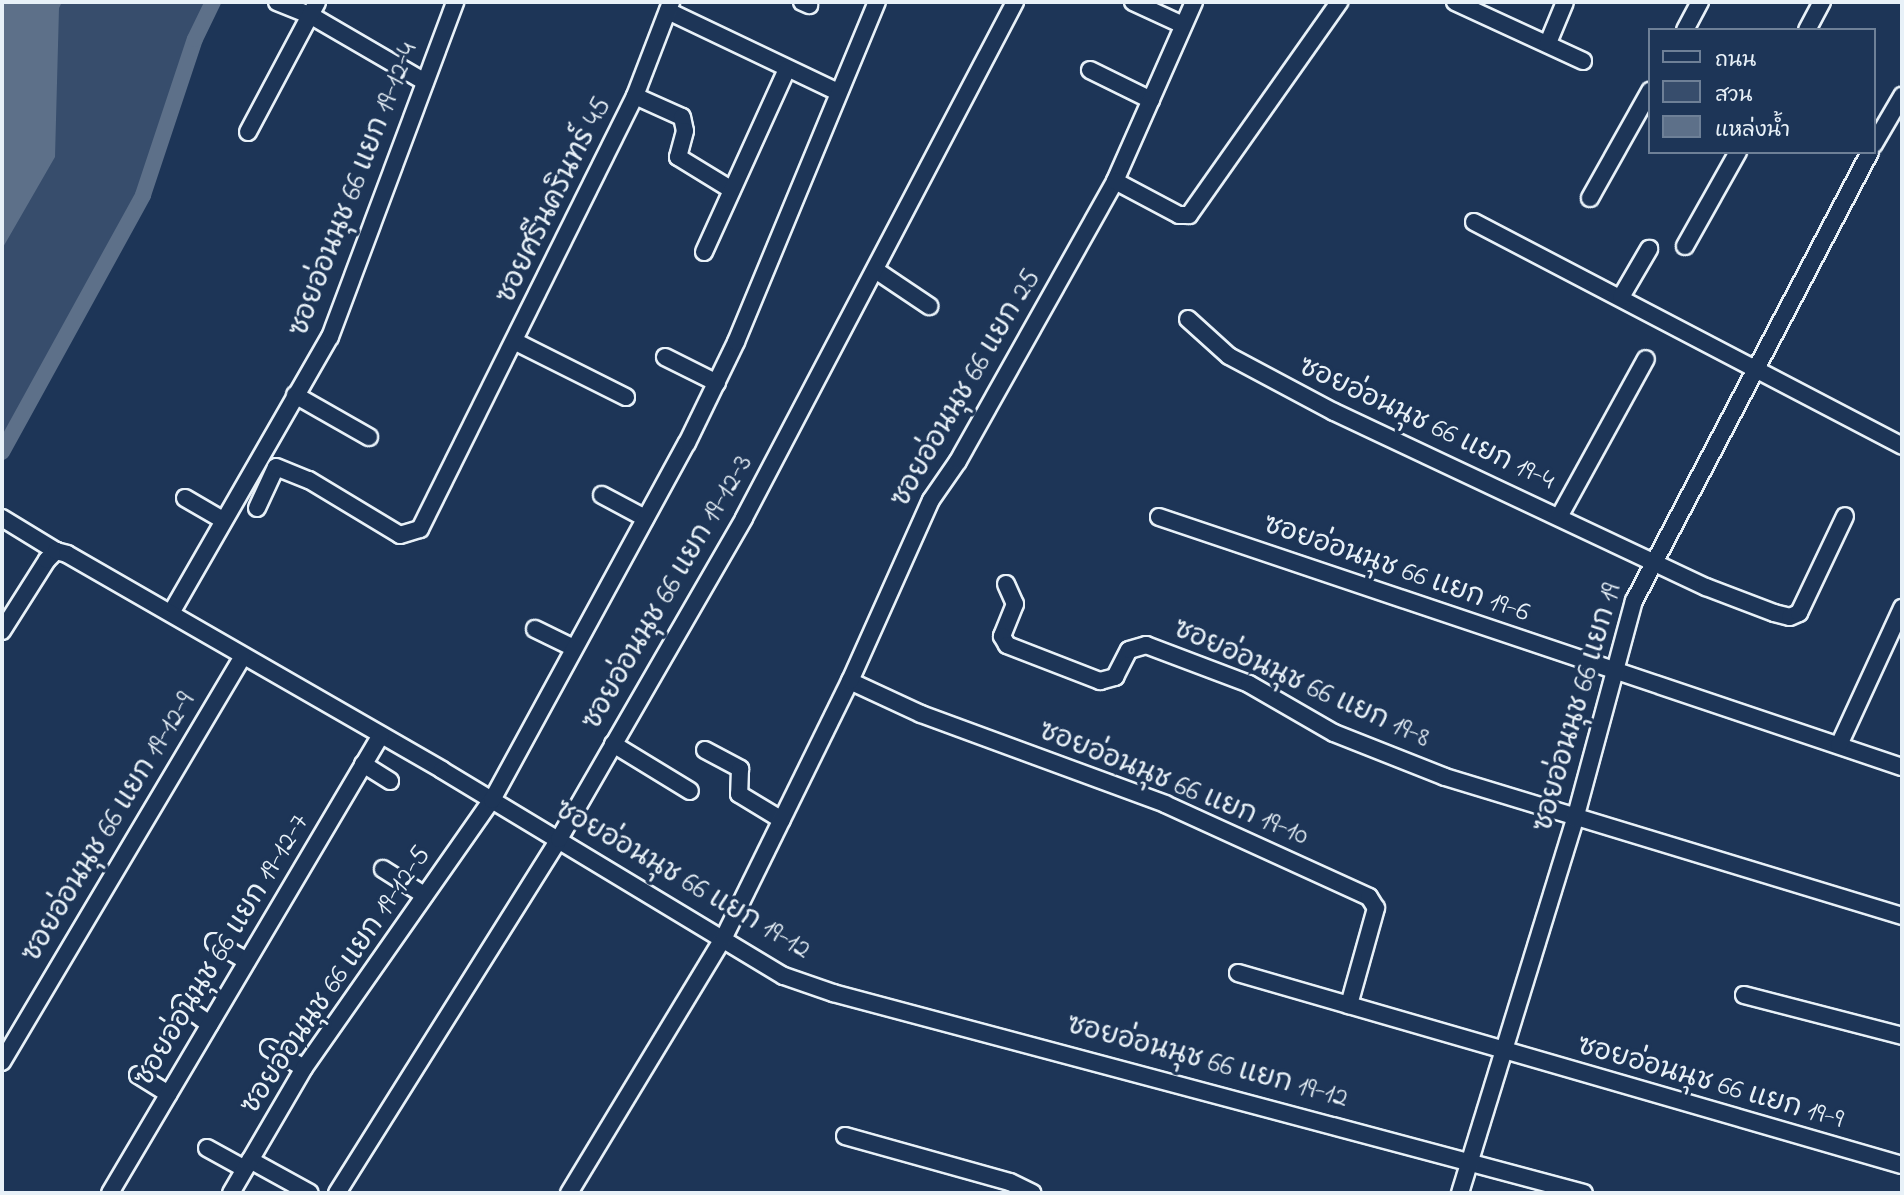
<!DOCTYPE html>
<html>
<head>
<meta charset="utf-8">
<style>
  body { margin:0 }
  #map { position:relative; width:1904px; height:1195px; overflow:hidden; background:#1d3557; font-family:"Indie Flower","Playpen Sans Thai",sans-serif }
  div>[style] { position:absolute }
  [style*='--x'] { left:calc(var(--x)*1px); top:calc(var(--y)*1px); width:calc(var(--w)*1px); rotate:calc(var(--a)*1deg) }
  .green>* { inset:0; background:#374d6c }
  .water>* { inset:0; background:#5d7089 }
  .canal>* { height:16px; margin:-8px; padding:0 8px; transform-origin:8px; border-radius:8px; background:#5d7089 }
  .roads { filter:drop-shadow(2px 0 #e8f1f8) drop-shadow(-2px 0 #e8f1f8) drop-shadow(0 2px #e8f1f8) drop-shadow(0 -2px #e8f1f8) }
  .minor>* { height:16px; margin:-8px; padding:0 8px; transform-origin:8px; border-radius:8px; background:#1d3557 }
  span { translate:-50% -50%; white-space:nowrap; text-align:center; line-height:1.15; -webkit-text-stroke:7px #1d3557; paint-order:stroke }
  .street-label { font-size:28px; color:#e8f1f8 }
  .frame { position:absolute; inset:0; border:4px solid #e8f1f8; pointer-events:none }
  .legend { position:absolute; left:1648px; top:28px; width:228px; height:126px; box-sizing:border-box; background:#1d3557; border:2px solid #6e8097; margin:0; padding:9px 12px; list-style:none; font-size:21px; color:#e8f1f8 }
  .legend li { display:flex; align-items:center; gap:14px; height:35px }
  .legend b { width:35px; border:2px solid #6e8097 }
</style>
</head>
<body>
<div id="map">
  <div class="green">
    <div style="clip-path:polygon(2px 2px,213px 2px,195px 39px,143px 195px,2px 452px)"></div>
  </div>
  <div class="water">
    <div style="clip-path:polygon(2px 2px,62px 2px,59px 8px,55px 157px,2px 249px)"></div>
  </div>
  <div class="canal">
    <div style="--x:2;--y:452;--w:293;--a:-61.2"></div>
    <div style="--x:143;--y:195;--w:164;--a:-71.6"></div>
    <div style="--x:195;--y:39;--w:41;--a:-64.1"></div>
  </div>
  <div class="roads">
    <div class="minor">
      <div style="--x:277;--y:2;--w:35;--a:22"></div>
      <div style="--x:310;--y:15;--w:133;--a:30.2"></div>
      <div style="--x:802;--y:2;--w:8;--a:23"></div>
      <div style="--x:1133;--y:2;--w:55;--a:24.7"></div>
      <div style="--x:1455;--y:2;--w:141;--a:24.7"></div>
      <div style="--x:668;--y:11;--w:186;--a:25.5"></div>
      <div style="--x:1685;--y:30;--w:32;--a:-62"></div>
      <div style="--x:1807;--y:30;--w:32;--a:-62"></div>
      <div style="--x:1548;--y:43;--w:44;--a:-67.5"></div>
      <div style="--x:1090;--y:70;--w:68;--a:26.2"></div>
      <div style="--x:635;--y:96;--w:51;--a:24.1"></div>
      <div style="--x:682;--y:117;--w:14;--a:78"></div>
      <div style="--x:685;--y:131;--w:27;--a:105"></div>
      <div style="--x:678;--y:157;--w:63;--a:31.4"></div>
      <div style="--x:248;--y:132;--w:147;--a:-62"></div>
      <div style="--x:1874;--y:144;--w:56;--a:-59.7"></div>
      <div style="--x:1115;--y:181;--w:196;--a:-66.2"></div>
      <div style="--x:1590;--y:198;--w:123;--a:-60.7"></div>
      <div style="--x:1474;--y:222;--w:483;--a:27.6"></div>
      <div style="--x:1685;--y:246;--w:108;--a:-60.6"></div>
      <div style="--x:704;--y:252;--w:201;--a:-65.6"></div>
      <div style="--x:877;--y:271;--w:63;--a:33.9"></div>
      <div style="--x:1621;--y:297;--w:56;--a:-59.7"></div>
      <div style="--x:1188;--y:319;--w:55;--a:42.1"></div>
      <div style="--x:1229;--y:356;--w:119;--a:28.1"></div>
      <div style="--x:1334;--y:412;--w:411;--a:25.2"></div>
      <div style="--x:1706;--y:587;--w:73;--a:20.9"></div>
      <div style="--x:1774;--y:613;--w:16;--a:14"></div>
      <div style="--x:1790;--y:617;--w:10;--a:-24"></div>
      <div style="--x:1799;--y:613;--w:107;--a:-64.6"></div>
      <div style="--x:516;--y:342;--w:123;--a:26.6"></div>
      <div style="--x:665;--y:357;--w:58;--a:26.6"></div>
      <div style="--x:295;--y:395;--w:85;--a:29.6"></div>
      <div style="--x:602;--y:495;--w:49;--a:28.1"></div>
      <div style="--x:185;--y:498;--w:44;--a:30.1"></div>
      <div style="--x:257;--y:508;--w:45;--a:-65.1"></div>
      <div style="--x:276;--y:467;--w:35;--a:22"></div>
      <div style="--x:309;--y:480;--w:106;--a:31.1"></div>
      <div style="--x:400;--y:535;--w:21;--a:-17"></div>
      <div style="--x:420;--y:529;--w:483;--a:-63.6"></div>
      <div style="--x:635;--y:96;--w:101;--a:-69"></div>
      <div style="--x:1159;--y:517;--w:784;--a:18.6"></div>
      <div style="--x:1559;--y:517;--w:180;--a:-61.2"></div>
      <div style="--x:2;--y:518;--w:63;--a:31.4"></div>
      <div style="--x:1006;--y:584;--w:22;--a:66"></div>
      <div style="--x:1015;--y:604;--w:35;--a:112"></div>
      <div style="--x:1002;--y:636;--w:10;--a:61"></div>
      <div style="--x:1007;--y:645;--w:100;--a:21.2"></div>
      <div style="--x:1100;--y:681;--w:16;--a:-15"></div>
      <div style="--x:1115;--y:677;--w:30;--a:-63"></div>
      <div style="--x:1129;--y:650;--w:18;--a:-16"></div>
      <div style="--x:1146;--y:645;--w:110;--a:20.7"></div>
      <div style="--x:1249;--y:684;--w:98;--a:30"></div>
      <div style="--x:1334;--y:733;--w:119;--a:21.6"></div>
      <div style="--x:1445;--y:777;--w:478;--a:16.9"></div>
      <div style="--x:171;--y:613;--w:319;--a:-60.1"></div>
      <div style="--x:330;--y:337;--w:358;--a:-69.5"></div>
      <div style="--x:535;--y:629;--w:43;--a:26"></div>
      <div style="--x:2;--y:631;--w:84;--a:-57.6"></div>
      <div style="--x:47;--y:560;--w:13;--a:-45"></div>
      <div style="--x:56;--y:551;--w:11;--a:15"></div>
      <div style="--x:67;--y:554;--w:433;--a:29.9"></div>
      <div style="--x:442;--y:770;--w:399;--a:31.1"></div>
      <div style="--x:784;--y:976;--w:52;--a:19.1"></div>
      <div style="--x:833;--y:993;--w:777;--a:14.91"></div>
      <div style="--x:850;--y:681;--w:78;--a:24.9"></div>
      <div style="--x:921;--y:714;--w:260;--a:20.2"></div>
      <div style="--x:1165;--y:804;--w:224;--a:24.5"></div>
      <div style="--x:1369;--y:897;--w:13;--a:58"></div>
      <div style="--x:1376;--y:908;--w:101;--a:105.6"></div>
      <div style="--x:613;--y:744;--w:90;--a:31.4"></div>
      <div style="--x:1839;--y:745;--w:151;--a:-65.3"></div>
      <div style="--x:705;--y:750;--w:40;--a:28"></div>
      <div style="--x:740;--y:769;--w:25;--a:92"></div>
      <div style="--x:739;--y:794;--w:50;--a:31.2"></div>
      <div style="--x:363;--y:764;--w:32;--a:32"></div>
      <div style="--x:383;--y:869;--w:49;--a:32.4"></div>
      <div style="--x:214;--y:942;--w:38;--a:30"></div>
      <div style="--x:1238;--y:973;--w:691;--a:16.13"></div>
      <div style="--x:1744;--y:995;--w:163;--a:14.5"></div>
      <div style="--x:181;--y:1004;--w:35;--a:35"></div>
      <div style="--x:269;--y:1048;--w:40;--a:29.7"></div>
      <div style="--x:2;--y:1062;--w:471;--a:-59.3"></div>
      <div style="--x:138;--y:1075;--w:36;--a:32"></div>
      <div style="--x:845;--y:1136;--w:171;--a:15.6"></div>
      <div style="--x:1010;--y:1182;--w:25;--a:26"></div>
      <div style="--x:207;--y:1148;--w:43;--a:28.9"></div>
      <div style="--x:250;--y:1160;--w:68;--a:28.8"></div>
      <div style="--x:110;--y:1193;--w:532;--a:-59.39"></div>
      <div style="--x:231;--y:1193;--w:145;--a:-59.7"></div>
      <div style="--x:304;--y:1068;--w:327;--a:-55"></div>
      <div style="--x:492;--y:800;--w:407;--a:-61.4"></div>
      <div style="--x:687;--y:443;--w:112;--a:-64.1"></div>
      <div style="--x:736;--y:342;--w:368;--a:-67.5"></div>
      <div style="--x:337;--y:1193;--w:418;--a:-57.9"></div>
      <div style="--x:559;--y:839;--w:370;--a:-60"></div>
      <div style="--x:744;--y:518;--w:583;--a:-62.29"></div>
      <div style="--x:569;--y:1193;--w:299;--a:-58.8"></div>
      <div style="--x:724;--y:937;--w:285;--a:-63.8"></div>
      <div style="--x:850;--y:681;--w:198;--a:-65.9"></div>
      <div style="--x:931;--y:500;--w:47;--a:-55.3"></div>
      <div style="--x:958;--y:461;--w:321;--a:-60.7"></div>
      <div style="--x:1115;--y:181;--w:72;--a:28"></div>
      <div style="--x:1179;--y:215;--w:10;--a:0"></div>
      <div style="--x:1189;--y:215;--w:261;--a:-54.8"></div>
      <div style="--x:1460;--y:1193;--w:391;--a:-72.9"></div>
      <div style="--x:1575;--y:819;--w:226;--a:-74.9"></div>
      <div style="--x:1634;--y:601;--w:507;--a:-62.27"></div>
    </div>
  </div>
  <div class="street-label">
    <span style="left:355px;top:190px;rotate:-69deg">ซอยอ่อนนุช 66 แยก 19-12-4</span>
    <span style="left:555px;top:201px;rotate:-64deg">ซอยศรีนครินทร์ 45</span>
    <span style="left:967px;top:389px;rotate:-60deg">ซอยอ่อนนุช 66 แยก 25</span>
    <span style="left:1426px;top:425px;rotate:25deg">ซอยอ่อนนุช 66 แยก 19-4</span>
    <span style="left:1396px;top:570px;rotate:19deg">ซอยอ่อนนุช 66 แยก 19-6</span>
    <span style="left:669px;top:593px;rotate:-60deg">ซอยอ่อนนุช 66 แยก 19-12-3</span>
    <span style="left:1301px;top:685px;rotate:24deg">ซอยอ่อนนุช 66 แยก 19-8</span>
    <span style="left:1579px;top:708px;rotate:-74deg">ซอยอ่อนนุช 66 แยก 19</span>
    <span style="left:1173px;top:785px;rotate:22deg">ซอยอ่อนนุช 66 แยก 19-10</span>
    <span style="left:110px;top:828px;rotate:-59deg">ซอยอ่อนนุช 66 แยก 19-12-9</span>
    <span style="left:682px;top:881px;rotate:30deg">ซอยอ่อนนุช 66 แยก 19-12</span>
    <span style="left:223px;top:951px;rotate:-59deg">ซอยอ่อนนุช 66 แยก 19-12-7</span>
    <span style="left:337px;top:981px;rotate:-56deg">ซอยอ่อนนุช 66 แยก 19-12-5</span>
    <span style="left:1207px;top:1063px;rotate:15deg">ซอยอ่อนนุช 66 แยก 19-12</span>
    <span style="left:1710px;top:1084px;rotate:16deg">ซอยอ่อนนุช 66 แยก 19-9</span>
  </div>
  <div class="frame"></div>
  <ul class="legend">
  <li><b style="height:9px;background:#1d3557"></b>ถนน</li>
  <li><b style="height:19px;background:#374d6c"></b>สวน</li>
  <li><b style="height:19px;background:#5d7089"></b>แหล่งน้ำ</li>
  </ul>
</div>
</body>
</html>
